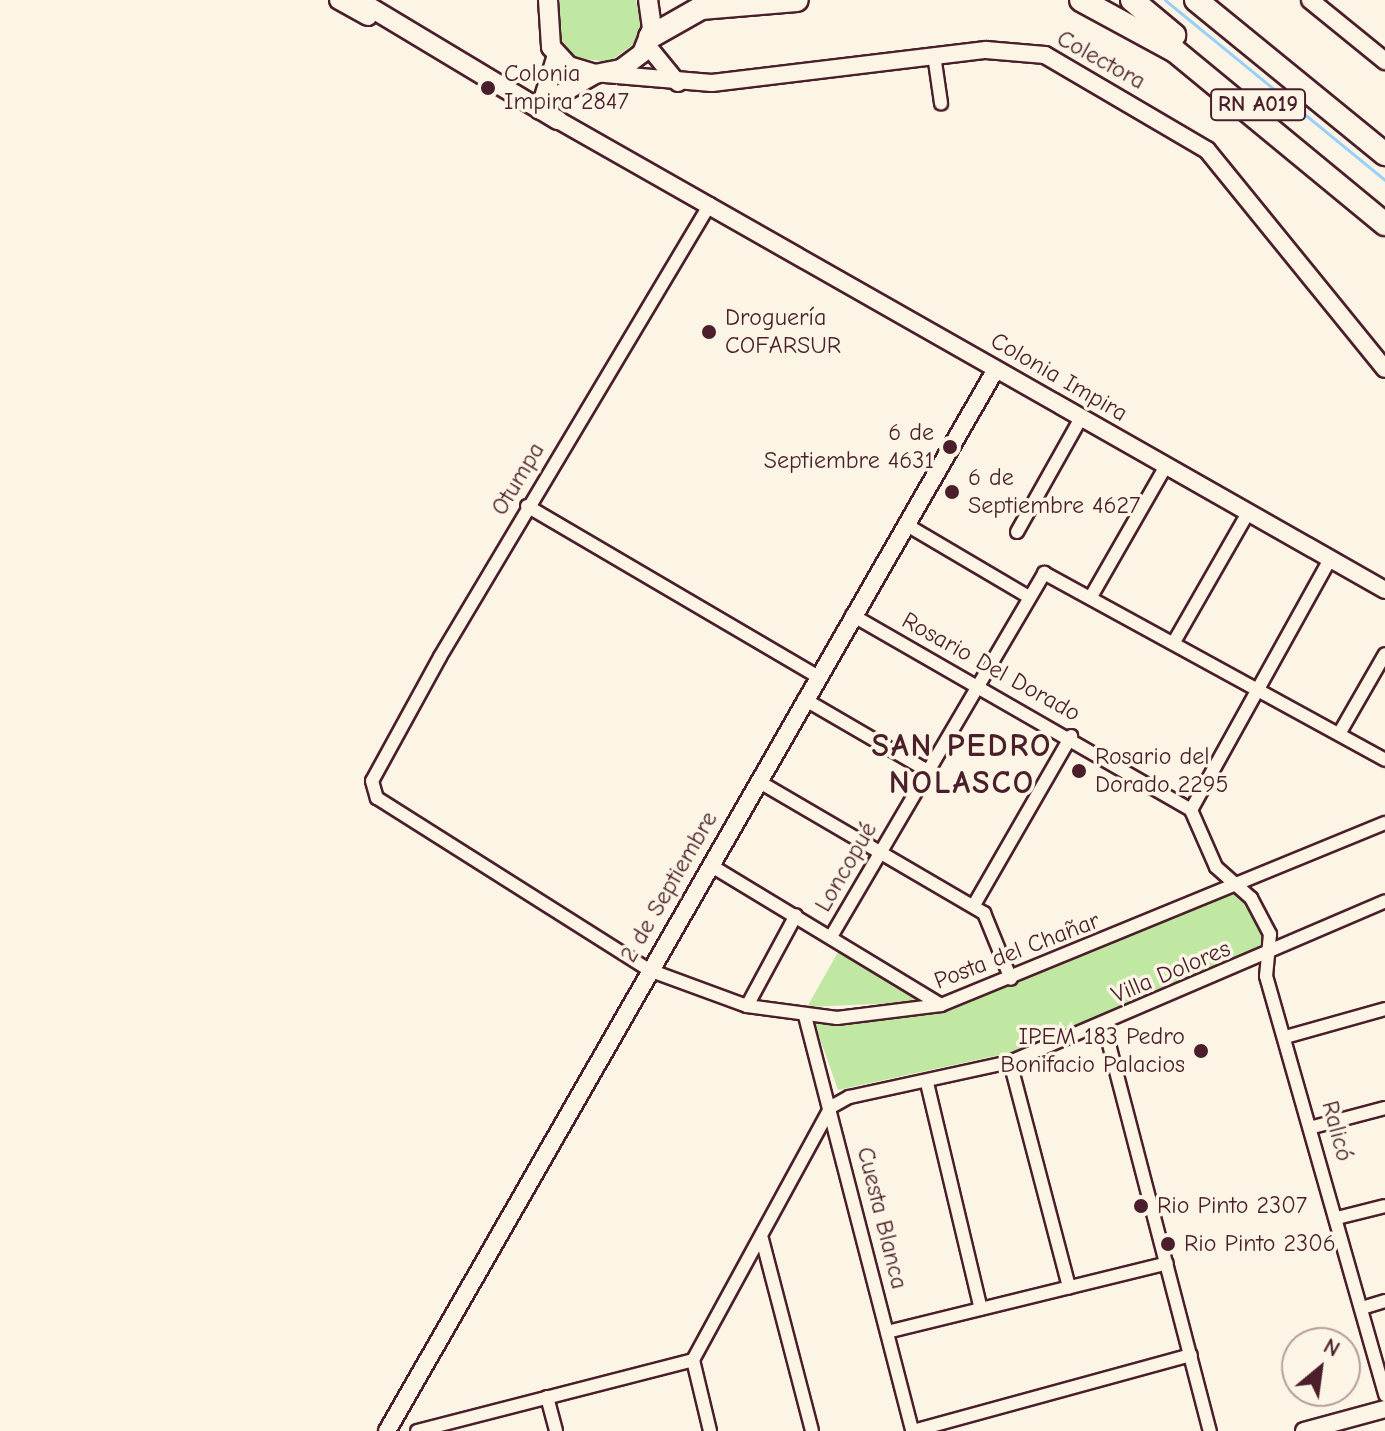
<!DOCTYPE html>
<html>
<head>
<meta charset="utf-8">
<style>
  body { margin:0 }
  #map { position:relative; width:1385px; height:1431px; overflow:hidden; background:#fcf5e5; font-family:"Comic Neue",sans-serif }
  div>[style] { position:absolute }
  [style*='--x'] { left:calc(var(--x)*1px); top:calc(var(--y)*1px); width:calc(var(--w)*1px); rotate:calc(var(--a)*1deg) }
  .green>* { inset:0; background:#c1e8a3 }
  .stream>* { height:3px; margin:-1.5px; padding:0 1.5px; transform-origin:1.5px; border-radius:1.5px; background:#9acff8 }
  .roads { filter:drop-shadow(2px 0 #4a1f2b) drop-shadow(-2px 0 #4a1f2b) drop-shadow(0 2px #4a1f2b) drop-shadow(0 -2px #4a1f2b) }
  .minor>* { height:12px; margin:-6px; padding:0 6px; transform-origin:6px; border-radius:6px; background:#fcf5e5 }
  .tertiary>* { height:16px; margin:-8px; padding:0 8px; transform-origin:8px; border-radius:8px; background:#fcf5e5 }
  .secondary>* { height:18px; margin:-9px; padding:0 9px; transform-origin:9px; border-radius:9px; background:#fcf5e5 }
  .motorway>* { height:22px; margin:-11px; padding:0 11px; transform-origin:11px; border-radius:11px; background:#fcf5e5 }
  .dots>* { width:22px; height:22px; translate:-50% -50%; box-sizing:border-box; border:4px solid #fcf5e5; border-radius:50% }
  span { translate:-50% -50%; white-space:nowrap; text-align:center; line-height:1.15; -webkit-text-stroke:7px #fcf5e5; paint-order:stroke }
  .shield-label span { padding:2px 6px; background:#fcf5e5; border:2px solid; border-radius:6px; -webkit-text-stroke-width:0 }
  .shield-label { font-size:22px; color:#4a1f2b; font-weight:700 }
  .street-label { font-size:24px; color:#4a1f2b }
  .poi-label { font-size:24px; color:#4a1f2b }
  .left { translate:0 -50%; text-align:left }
  .right { translate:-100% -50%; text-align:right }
  .district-label { font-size:32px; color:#4a1f2b; font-weight:700; letter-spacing:2px }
  .north { position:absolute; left:1281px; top:1327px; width:80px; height:80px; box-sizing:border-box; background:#fcf5e5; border:2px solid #b59f9b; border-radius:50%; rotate:29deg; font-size:22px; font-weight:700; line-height:32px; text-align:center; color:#4a1f2b }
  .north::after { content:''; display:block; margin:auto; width:28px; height:36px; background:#4a1f2b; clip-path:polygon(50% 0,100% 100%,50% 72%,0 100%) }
</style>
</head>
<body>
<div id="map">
  <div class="green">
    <div style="clip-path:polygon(560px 0,636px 0,641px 24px,635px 43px,609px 62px,577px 58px,558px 36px)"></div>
    <div style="clip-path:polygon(1240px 890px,1264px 934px,1258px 951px,1018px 1051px,838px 1090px,814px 1022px,872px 1022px,947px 1005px)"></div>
    <div style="clip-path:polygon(842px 945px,923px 1000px,921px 1002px,807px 1007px)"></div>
  </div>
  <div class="stream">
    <div style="--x:1165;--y:0;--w:284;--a:39.3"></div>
  </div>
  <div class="roads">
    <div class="minor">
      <div style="--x:934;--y:55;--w:49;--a:81.7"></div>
      <div style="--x:710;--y:204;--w:527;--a:120.8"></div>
      <div style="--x:440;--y:657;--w:141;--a:118.7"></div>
      <div style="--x:372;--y:781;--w:18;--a:74"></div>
      <div style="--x:377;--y:798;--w:322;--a:32.3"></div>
      <div style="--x:649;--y:970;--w:104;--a:20.2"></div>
      <div style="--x:747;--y:1006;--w:91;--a:7.6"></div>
      <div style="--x:837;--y:1018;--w:105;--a:-7.1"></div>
      <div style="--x:941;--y:1005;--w:480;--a:-22.3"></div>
      <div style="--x:527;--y:506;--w:336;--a:30.4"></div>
      <div style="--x:905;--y:524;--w:142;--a:30.5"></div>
      <div style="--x:1017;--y:532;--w:131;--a:-60.7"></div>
      <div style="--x:1092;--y:595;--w:149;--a:-60.2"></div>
      <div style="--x:852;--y:615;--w:391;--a:29.9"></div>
      <div style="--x:1191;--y:810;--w:62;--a:66.3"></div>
      <div style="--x:1216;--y:867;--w:47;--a:41.5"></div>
      <div style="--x:1251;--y:898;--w:41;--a:62.2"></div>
      <div style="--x:1270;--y:934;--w:42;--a:95.4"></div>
      <div style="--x:1266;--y:976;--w:436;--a:74.1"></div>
      <div style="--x:1174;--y:642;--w:149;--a:-60.2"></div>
      <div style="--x:804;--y:699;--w:141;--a:30.2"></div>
      <div style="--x:1339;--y:734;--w:92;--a:-60.1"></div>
      <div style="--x:758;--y:781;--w:262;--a:30.3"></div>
      <div style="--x:984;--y:913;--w:71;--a:67.8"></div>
      <div style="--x:1191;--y:810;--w:287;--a:-61"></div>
      <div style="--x:710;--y:865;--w:270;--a:31.2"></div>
      <div style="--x:974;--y:905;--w:195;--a:-60.1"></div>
      <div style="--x:832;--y:935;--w:420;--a:-59.6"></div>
      <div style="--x:1044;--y:573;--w:389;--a:28.7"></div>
      <div style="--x:747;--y:1006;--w:103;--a:-61.7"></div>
      <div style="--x:805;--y:1016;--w:429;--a:75.5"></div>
      <div style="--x:1104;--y:1025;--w:420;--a:75.4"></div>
      <div style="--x:1289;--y:1036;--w:100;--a:-15.7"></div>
      <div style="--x:1010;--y:1062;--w:233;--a:75.3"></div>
      <div style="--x:927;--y:1083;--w:232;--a:76.6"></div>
      <div style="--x:831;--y:1107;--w:21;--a:-29"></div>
      <div style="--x:849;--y:1097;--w:165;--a:-12.3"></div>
      <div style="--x:1010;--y:1062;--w:408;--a:-23.2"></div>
      <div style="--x:1313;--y:1127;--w:74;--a:-14.8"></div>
      <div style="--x:1337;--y:1218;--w:49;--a:-14"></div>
      <div style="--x:762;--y:1239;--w:198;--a:75.4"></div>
      <div style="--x:1362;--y:1308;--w:24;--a:-17"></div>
      <div style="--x:887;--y:1332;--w:288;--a:-13.8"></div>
      <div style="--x:693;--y:1360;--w:288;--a:-61.4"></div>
      <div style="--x:693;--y:1360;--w:73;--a:76.5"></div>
      <div style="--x:547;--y:1397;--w:35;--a:75"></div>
      <div style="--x:417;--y:1431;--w:285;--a:-14.4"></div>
      <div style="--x:913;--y:1431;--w:288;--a:-15.3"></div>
    </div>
    <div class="tertiary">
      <div style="--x:1310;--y:0;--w:97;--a:39.1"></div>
      <div style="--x:647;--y:45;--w:49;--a:50.8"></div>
      <div style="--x:605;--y:74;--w:107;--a:4.8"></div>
      <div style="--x:712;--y:83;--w:276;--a:-6.9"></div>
      <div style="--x:986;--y:50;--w:59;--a:4.8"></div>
      <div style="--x:1045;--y:55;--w:188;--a:30.4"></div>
      <div style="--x:1207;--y:150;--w:282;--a:50.9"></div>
      <div style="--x:558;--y:120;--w:951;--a:29.61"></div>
      <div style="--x:387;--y:1431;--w:1224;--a:-60.17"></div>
      <div style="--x:1304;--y:1431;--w:84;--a:-15.2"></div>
    </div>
    <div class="secondary">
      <div style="--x:339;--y:0;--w:33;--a:29"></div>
      <div style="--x:358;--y:0;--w:233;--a:31"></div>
      <div style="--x:548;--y:0;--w:47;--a:86.3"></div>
      <div style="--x:551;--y:47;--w:26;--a:47"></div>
      <div style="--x:569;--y:66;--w:27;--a:17"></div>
      <div style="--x:595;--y:74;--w:26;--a:-11"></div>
      <div style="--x:621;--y:69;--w:26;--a:-37"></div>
      <div style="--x:642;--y:53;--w:27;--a:-68"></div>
      <div style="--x:652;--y:28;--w:28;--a:-98"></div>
      <div style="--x:545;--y:103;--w:58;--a:-30.1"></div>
      <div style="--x:540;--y:110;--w:58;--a:-72.8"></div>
    </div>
    <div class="motorway">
      <div style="--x:1081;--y:0;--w:107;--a:28.5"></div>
      <div style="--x:1175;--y:51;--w:272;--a:39.5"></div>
      <div style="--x:1132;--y:0;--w:55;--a:39.8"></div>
      <div style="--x:1196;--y:0;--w:244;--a:39.2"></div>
      <div style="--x:650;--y:37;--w:59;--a:-29.6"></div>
      <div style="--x:701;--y:8;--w:96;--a:-4.8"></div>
    </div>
  </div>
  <div class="dots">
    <div style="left:488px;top:88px;background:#4a1f2b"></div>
    <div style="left:709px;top:332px;background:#4a1f2b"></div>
    <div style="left:950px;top:447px;background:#4a1f2b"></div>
    <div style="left:952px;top:492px;background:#4a1f2b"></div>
    <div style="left:1079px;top:771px;background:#4a1f2b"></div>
    <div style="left:1201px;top:1051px;background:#4a1f2b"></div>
    <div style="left:1141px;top:1206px;background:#4a1f2b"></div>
    <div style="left:1168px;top:1244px;background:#4a1f2b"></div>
  </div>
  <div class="shield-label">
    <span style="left:1258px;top:105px">RN A019</span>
  </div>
  <div class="street-label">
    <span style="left:1101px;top:60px;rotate:29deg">Colectora</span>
    <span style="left:1059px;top:377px;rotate:30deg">Colonia Impira</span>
    <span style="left:518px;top:479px;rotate:-59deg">Otumpa</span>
    <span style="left:991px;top:667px;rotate:29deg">Rosario Del Dorado</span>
    <span style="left:846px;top:867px;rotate:-60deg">Loncopué</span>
    <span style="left:669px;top:887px;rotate:-60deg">2 de Septiembre</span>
    <span style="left:1017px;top:951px;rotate:-21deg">Posta del Chañar</span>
    <span style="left:1171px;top:972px;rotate:-23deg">Villa Dolores</span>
    <span style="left:1337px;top:1131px;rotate:75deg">Ralicó</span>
    <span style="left:882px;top:1218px;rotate:76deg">Cuesta Blanca</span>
  </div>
  <div class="poi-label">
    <span class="left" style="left:504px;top:88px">Colonia<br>Impira 2847</span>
    <span class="left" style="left:725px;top:332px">Droguería<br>COFARSUR</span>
    <span class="right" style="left:934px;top:447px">6 de<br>Septiembre 4631</span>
    <span class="left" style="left:968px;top:492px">6 de<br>Septiembre 4627</span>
    <span class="left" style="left:1095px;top:771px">Rosario del<br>Dorado 2295</span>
    <span class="right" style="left:1185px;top:1051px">IPEM 183 Pedro<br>Bonifacio Palacios</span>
    <span class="left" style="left:1157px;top:1206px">Rio Pinto 2307</span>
    <span class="left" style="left:1184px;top:1244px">Rio Pinto 2306</span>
  </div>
  <div class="district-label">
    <span style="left:962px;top:765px">SAN PEDRO<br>NOLASCO</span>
  </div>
  <div class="north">N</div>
</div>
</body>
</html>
